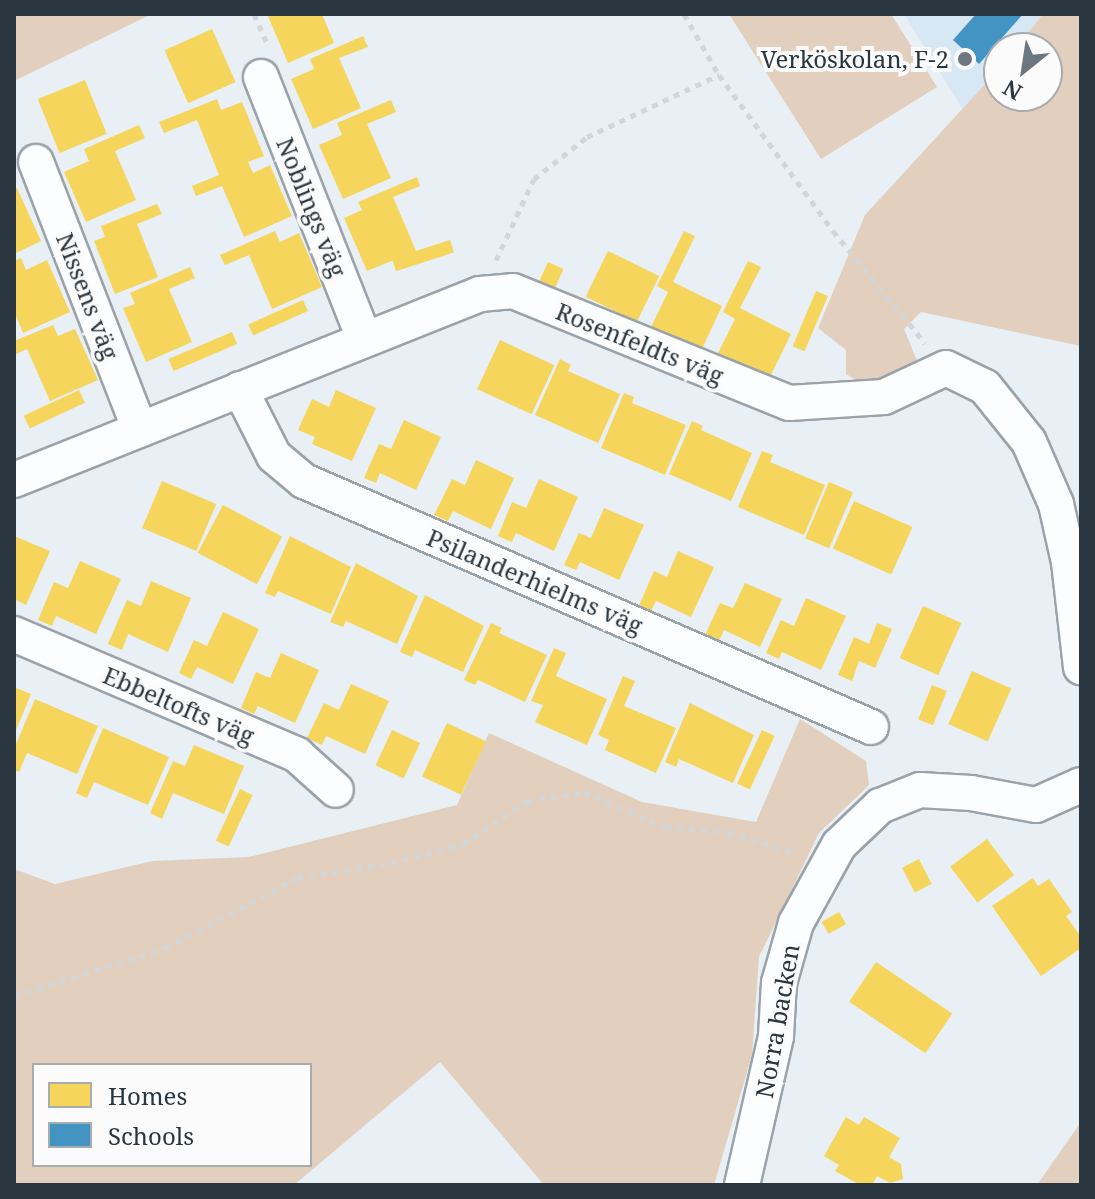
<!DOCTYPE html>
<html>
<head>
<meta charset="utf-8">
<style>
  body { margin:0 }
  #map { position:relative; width:1095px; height:1199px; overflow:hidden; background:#e8eff5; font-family:"Noto Serif",serif }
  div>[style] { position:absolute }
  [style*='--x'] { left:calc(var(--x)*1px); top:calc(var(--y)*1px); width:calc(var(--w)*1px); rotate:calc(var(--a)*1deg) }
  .built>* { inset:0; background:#d7e7f3 }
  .green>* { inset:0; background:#e3cfbd }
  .homes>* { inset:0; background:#f6d55c; transform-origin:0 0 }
  .schools>* { inset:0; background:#4393c3 }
  .path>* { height:5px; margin-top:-2.5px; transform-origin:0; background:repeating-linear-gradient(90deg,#d3d6d7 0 6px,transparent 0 12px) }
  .roads { filter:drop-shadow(2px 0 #9aa3a9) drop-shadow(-2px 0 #9aa3a9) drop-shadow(0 2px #9aa3a9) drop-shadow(0 -2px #9aa3a9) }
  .street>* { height:34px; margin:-17px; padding:0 17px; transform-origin:17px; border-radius:17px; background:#fcfdfe }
  .dots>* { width:22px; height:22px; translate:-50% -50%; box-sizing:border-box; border:4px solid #fbfbfb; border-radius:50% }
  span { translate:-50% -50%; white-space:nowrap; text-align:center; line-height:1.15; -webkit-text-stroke:8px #fbfbfb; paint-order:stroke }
  .poi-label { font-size:24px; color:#29363f }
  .right { translate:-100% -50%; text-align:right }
  .street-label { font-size:24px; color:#29363f }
  .frame { position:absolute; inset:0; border:16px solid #29363f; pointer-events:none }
  .legend { position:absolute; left:32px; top:1063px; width:280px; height:104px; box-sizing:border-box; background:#fbfbfb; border:2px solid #a7acb0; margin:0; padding:10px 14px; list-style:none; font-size:24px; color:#29363f }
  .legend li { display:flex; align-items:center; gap:16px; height:40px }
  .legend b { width:40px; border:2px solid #a7acb0 }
  .north { position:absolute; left:983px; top:32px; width:80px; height:80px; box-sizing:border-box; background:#fbfbfb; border:2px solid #a7acb0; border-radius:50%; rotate:210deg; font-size:22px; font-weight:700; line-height:32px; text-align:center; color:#29363f }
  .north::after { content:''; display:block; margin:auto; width:28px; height:36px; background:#6c777f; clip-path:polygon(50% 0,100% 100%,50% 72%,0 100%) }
</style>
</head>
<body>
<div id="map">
  <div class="built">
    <div style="clip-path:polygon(904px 14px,1043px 14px,1016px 48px,999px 48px,999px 69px,965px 113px)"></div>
  </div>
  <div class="green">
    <div style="clip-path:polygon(14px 14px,152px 14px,14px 81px)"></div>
    <div style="clip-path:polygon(729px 14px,891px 14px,937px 87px,821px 159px)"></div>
    <div style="clip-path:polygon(1043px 14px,1081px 14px,1081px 346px,921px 312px,904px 329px,918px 363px,902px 375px,867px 386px,846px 374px,846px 350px,818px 328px,865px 215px,999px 69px,999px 96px,1047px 96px,1047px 48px,1016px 48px)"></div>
    <div style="clip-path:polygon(evenodd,800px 719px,866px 761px,869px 785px,819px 833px,759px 957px,752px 1055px,714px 1185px,544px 1185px,440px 1062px,294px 1185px,14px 1185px,14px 869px,55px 884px,152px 861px,249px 857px,457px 805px,489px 733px,642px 802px,756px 822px,800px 719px,34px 1065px,310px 1065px,310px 1165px,34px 1165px,34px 1065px)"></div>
    <div style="clip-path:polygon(1081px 1122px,1081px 1185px,1037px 1185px)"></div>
  </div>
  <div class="homes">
    <div style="clip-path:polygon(267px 14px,322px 14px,334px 43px,288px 63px)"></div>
    <div style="left:212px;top:29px;width:58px;height:52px;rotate:66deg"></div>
    <div style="clip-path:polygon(363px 36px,368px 47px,339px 58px,361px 108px,313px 129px,291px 79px,314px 69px,310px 59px)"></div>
    <div style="left:85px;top:80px;width:58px;height:51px;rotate:68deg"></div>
    <div style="clip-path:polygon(217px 99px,221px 110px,242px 102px,264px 156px,248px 162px,253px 173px,270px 165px,292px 216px,244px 237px,222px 186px,196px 196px,192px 186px,219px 175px,197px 120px,164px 133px,159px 122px)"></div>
    <div style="clip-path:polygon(391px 100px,396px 112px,367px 124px,391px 178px,343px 199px,319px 145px,342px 135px,337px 123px)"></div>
    <div style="clip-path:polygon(139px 125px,145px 138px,115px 151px,136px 200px,86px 222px,64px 172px,89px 161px,84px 149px)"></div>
    <div style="clip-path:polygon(417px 177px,420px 186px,393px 197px,416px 251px,367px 271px,344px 218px,362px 210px,358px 202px)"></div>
    <div style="clip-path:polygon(17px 188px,41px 241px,14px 254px,14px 189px)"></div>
    <div style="clip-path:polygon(157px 204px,162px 214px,137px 224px,158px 277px,115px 294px,94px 241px,105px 237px,101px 226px)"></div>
    <div style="clip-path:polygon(275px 231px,280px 242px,299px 233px,322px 287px,272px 309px,249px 255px,225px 265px,220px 255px)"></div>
    <div style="clip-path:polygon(684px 231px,695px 236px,673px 282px,722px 306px,701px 351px,651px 327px,668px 292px,657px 286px)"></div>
    <div style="left:450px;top:240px;width:13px;height:61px;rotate:72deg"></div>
    <div style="left:608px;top:251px;width:57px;height:51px;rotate:26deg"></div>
    <div style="clip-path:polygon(21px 258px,26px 270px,47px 260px,70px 312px,23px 333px,14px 311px,14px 261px)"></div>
    <div style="clip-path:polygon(748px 261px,761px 267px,740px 308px,791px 334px,768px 381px,717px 355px,735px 319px,723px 312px)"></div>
    <div style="left:548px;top:262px;width:17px;height:22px;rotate:24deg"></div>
    <div style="clip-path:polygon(190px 267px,195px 278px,169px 289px,192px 342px,146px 362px,123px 308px,135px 304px,130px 293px)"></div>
    <div style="left:816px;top:291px;width:13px;height:60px;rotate:23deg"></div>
    <div style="left:303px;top:300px;width:12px;height:60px;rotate:66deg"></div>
    <div style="clip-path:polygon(53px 325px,58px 336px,75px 329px,98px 380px,50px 401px,27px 349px,14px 355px,14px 341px)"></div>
    <div style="left:232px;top:332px;width:13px;height:69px;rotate:67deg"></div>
    <div style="left:500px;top:340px;width:60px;height:54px;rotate:25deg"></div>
    <div style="clip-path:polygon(560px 359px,571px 365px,568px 371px,620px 394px,598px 443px,535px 415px)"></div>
    <div style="left:79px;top:390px;width:14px;height:61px;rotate:65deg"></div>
    <div style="clip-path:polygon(336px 390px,376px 408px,352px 461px,312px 444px,315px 437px,298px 430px,312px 399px,329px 407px)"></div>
    <div style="clip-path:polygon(624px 393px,634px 397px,632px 403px,686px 425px,665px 475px,601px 448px)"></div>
    <div style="clip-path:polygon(404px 420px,441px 437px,416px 490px,380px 473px,376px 483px,364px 478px,379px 444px,391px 449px)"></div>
    <div style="clip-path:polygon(692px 421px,703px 426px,701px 430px,752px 453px,731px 501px,669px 474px)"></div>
    <div style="clip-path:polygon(762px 451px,773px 455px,770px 462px,825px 485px,804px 535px,738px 507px)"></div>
    <div style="clip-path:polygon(476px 460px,514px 478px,491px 529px,453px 511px,448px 521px,434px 515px,452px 479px,465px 485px)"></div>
    <div style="clip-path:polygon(539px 479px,578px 497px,554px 551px,516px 533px,512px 542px,498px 536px,512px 502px,526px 508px)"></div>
    <div style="left:162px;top:481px;width:59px;height:51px;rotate:23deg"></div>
    <div style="left:829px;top:482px;width:26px;height:61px;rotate:23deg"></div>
    <div style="left:854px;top:501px;width:64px;height:52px;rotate:24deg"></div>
    <div style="left:223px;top:505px;width:67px;height:54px;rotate:28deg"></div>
    <div style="clip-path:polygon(604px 508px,644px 525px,619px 580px,580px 562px,576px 570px,564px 565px,579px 533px,591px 538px)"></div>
    <div style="clip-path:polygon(14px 536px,50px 551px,26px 605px,14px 599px)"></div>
    <div style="clip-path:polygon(290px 536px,351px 567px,331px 614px,278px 591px,275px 597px,265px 593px)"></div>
    <div style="clip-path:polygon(678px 551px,714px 567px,691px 617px,656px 601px,650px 613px,638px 608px,654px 571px,667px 577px)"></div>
    <div style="clip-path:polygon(80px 561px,121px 579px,96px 634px,56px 616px,52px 626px,38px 620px,54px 582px,68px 588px)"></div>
    <div style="clip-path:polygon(356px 563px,418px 596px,397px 644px,346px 621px,343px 627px,330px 622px)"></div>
    <div style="clip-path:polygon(151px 581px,191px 598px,168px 652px,128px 634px,122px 650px,108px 644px,127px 600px,141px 606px)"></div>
    <div style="clip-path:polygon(745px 583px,782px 599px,760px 647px,724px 630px,718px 643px,704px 637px,720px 603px,733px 608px)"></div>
    <div style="clip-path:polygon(425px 595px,484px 626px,463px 672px,415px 650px,412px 657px,400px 652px)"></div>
    <div style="clip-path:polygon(806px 598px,846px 616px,821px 670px,782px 652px,779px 659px,766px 653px,781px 620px,794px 626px)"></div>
    <div style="left:923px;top:606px;width:42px;height:57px;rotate:24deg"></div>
    <div style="clip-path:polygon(223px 612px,259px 629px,233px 684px,197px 667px,191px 679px,179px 673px,194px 640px,207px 646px)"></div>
    <div style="clip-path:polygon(491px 623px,502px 628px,499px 633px,547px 655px,525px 702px,478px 680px,475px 685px,464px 680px)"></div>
    <div style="clip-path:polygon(877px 623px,892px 629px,875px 668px,859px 661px,852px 681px,838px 675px,854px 637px,869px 644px)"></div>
    <div style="clip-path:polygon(554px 648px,566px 653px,556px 676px,607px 699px,587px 745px,535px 722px,543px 705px,531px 701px)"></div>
    <div style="clip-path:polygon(281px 653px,319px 670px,295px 723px,258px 706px,254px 714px,241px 708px,256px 672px,270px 678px)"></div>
    <div style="left:972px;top:671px;width:43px;height:58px;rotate:24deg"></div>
    <div style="clip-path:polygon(623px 676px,635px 681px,624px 706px,676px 728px,656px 773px,605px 750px,609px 740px,598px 735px)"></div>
    <div style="clip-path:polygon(351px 684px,389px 701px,365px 754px,326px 736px,322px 745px,307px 738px,324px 703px,339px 710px)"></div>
    <div style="left:932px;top:685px;width:16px;height:37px;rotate:22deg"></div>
    <div style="clip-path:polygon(14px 687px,31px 694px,14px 735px)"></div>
    <div style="clip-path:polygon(35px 699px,98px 726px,77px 774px,27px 753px,19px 772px,14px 770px,14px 749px)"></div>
    <div style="clip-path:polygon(690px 703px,754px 735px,733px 783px,679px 759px,676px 767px,665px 762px)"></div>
    <div style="left:447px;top:723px;width:43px;height:59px;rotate:25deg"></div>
    <div style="clip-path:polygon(103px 728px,169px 757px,148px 805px,94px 782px,87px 798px,76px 793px)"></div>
    <div style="left:392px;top:730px;width:31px;height:39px;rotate:25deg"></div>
    <div style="left:762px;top:730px;width:14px;height:59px;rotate:25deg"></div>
    <div style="clip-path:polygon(194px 745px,244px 766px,224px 814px,173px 793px,162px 819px,150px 813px,173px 761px,185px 766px)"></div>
    <div style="left:240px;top:789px;width:14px;height:57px;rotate:25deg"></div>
    <div style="left:987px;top:839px;width:45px;height:46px;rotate:53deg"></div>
    <div style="left:919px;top:859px;width:28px;height:19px;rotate:63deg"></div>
    <div style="clip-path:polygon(1033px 878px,1038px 886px,1049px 879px,1072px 912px,1066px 916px,1081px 937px,1081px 948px,1041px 976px,992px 906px)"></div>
    <div style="left:839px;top:912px;width:14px;height:20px;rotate:60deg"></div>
    <div style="left:876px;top:962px;width:92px;height:48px;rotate:34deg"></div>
    <div style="clip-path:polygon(846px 1117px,859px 1125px,864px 1117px,900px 1138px,889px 1157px,901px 1164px,903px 1179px,890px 1183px,877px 1176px,872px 1185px,860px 1185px,835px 1171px,839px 1165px,824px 1156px)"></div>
  </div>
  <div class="schools">
    <div style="clip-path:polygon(976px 14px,1023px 14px,979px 64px,953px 40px)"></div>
  </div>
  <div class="path">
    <div style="--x:254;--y:14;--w:35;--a:66"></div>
    <div style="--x:684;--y:14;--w:70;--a:60.2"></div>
    <div style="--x:719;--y:75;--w:193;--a:53.8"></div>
    <div style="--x:833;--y:231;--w:145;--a:50.6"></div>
    <div style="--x:496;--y:260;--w:89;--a:-64.9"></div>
    <div style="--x:534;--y:179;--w:68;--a:-38.4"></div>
    <div style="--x:587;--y:137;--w:146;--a:-25.2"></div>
    <div style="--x:14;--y:996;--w:158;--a:-17.6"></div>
    <div style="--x:165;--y:948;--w:149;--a:-27.9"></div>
    <div style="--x:297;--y:878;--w:95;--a:-9.1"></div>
    <div style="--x:391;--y:863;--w:74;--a:-14.8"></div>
    <div style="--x:463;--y:844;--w:77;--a:-33.9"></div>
    <div style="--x:527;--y:801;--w:58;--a:-9"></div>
    <div style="--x:584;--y:792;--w:88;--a:23.4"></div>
    <div style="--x:665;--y:827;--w:63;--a:4.5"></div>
    <div style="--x:728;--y:832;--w:72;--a:17.7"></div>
  </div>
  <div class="roads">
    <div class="street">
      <div style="--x:261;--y:77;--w:281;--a:68.5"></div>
      <div style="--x:36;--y:162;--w:287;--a:68.8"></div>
      <div style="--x:240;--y:389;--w:75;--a:63.1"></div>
      <div style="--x:274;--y:456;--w:39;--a:40"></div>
      <div style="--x:304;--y:481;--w:618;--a:23.45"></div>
      <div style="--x:14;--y:480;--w:502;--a:-21.76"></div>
      <div style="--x:480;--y:294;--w:33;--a:-5"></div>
      <div style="--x:513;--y:291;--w:298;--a:22.1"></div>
      <div style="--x:789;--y:403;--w:95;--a:-3.6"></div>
      <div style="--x:884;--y:397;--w:68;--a:-25.1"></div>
      <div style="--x:946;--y:368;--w:43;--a:26"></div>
      <div style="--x:985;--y:387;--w:70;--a:51.3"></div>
      <div style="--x:1029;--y:442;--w:68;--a:66.5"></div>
      <div style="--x:1056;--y:504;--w:59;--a:77.4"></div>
      <div style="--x:1069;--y:562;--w:106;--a:83.5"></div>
      <div style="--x:14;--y:634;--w:308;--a:23.1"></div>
      <div style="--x:297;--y:755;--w:52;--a:41.9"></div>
      <div style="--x:742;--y:1185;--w:153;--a:-77.1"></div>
      <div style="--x:776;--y:1036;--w:53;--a:-86.8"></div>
      <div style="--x:779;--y:983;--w:62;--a:-74.2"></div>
      <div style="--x:796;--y:923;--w:89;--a:-61.1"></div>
      <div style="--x:839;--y:845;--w:57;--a:-43.6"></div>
      <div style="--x:880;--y:806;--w:43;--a:-21.8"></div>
      <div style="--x:920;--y:790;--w:51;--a:3.4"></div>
      <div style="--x:971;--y:793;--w:66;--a:10.5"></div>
      <div style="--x:1036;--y:805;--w:49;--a:-24"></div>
    </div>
  </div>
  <div class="dots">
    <div style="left:965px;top:59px;background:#6c777f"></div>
  </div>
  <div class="poi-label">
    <span class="right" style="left:949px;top:59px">Verköskolan, F-2</span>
  </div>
  <div class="street-label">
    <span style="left:312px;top:207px;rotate:68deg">Noblings väg</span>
    <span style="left:88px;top:296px;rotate:69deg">Nissens väg</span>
    <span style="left:640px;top:343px;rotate:22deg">Rosenfeldts väg</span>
    <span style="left:535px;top:581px;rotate:23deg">Psilanderhielms väg</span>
    <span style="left:179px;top:705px;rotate:23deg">Ebbeltofts väg</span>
    <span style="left:777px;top:1021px;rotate:-80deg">Norra backen</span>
  </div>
  <div class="frame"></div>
  <ul class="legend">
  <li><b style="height:22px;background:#f6d55c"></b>Homes</li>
  <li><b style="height:22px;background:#4393c3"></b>Schools</li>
  </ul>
  <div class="north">N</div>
</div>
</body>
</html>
